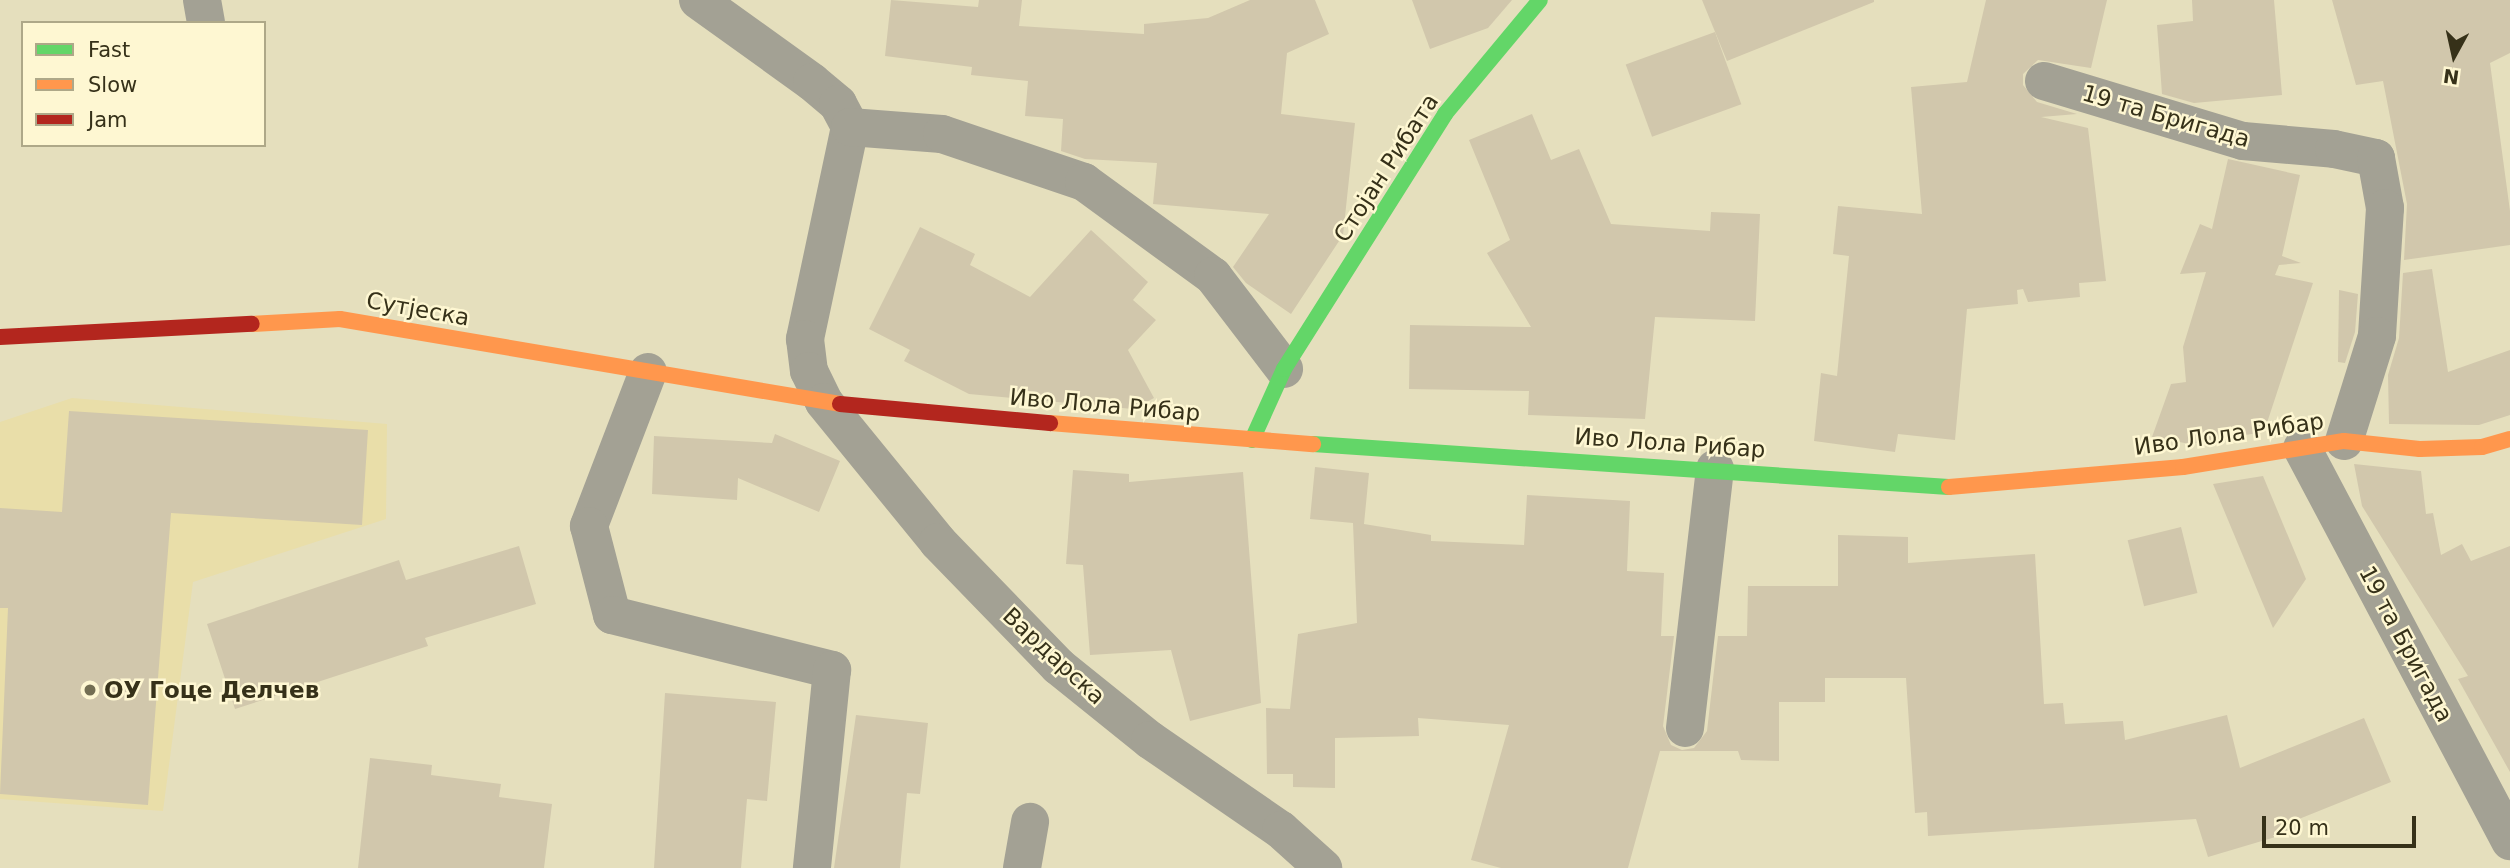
<!DOCTYPE html>
<html>
<head>
<meta charset="utf-8">
<style>
  body { margin:0 }
  #map { position:relative; width:2510px; height:868px; overflow:hidden; background:#e5dfbd; font-family:"DejaVu Sans",sans-serif }
  div>[style] { position:absolute }
  [style*='--x'] { left:calc(var(--x)*1px); top:calc(var(--y)*1px); width:calc(var(--w)*1px); rotate:calc(var(--a)*1deg) }
  .built>* { inset:0; background:#e9dea9 }
  .building>* { inset:0; background:#d1c7ac; transform-origin:0 0 }
  .street>* { height:38px; margin:-19px; padding:0 19px; transform-origin:19px; border-radius:19px; background:#a3a194 }
  .fast>* { height:16px; margin:-8px; padding:0 8px; transform-origin:8px; border-radius:8px; background:#63d668 }
  .slow>* { height:16px; margin:-8px; padding:0 8px; transform-origin:8px; border-radius:8px; background:#ff974d }
  .jam>* { height:16px; margin:-8px; padding:0 8px; transform-origin:8px; border-radius:8px; background:#b3261e }
  .dots>* { width:19px; height:19px; translate:-50% -50%; box-sizing:border-box; border:4px solid #fef7d2; border-radius:50% }
  span { translate:-50% -50%; white-space:nowrap; text-align:center; line-height:1.15; -webkit-text-stroke:5px #fef7d2; paint-order:stroke }
  .street-label { font-size:23px; color:#363119 }
  .poi-label { font-size:23px; color:#363119; font-weight:700 }
  .left { translate:0 -50%; text-align:left }
  .legend { position:absolute; left:21px; top:21px; width:245px; height:126px; box-sizing:border-box; background:#fef7d2; border:2px solid #aea888; margin:0; padding:9px 12px; list-style:none; font-size:21px; color:#363119 }
  .legend li { display:flex; align-items:center; gap:14px; height:35px }
  .legend b { width:35px; border:2px solid #aea888 }
  .north { position:absolute; left:2419px; top:21px; width:70px; height:70px; -webkit-text-stroke:5px #fef7d2; paint-order:stroke; rotate:188deg; font-size:19px; font-weight:700; line-height:28px; text-align:center; color:#363119 }
  .north::after { content:''; display:block; margin:auto; width:24px; height:32px; background:#363119; clip-path:polygon(50% 0,100% 100%,50% 72%,0 100%) }
  .scale { position:absolute; left:2262px; top:816px; width:154px; height:32px; box-sizing:border-box; border:4px solid #363119; border-top:0; padding-left:9px; font-size:21px; line-height:24px; white-space:nowrap; color:#363119; -webkit-text-stroke:5px #fef7d2; paint-order:stroke }
</style>
</head>
<body>
<div id="map">
  <div class="built">
    <div style="clip-path:polygon(72px 398px,387px 424px,386px 519px,193px 582px,163px 811px,0 799px,0 422px)"></div>
  </div>
  <div class="building">
    <div style="clip-path:polygon(891px 0,978px 7px,979px 0,1022px 0,1019px 26px,1144px 34px,1144px 24px,1208px 18px,1250px 0,1315px 0,1329px 34px,1287px 53px,1281px 114px,1355px 123px,1343px 235px,1291px 314px,1246px 283px,1233px 267px,1269px 214px,1153px 204px,1157px 163px,1085px 159px,1061px 151px,1063px 119px,1025px 116px,1028px 81px,971px 75px,972px 67px,885px 56px)"></div>
    <div style="clip-path:polygon(1412px 0,1512px 0,1488px 28px,1430px 49px)"></div>
    <div style="clip-path:polygon(1702px 0,1874px 0,1874px 2px,1727px 61px)"></div>
    <div style="clip-path:polygon(1986px 0,2107px 0,2091px 68px,2038px 60px,2023px 74px,2023px 85px,2037px 102px,2077px 114px,2041px 117px,2088px 128px,2106px 281px,2079px 283px,2080px 297px,2028px 302px,2023px 289px,2017px 290px,2018px 304px,1967px 309px,1955px 440px,1898px 434px,1895px 452px,1814px 441px,1821px 373px,1837px 376px,1849px 256px,1833px 254px,1838px 206px,1922px 214px,1911px 87px,1967px 82px)"></div>
    <div style="clip-path:polygon(2192px 0,2274px 0,2282px 95px,2194px 103px,2162px 94px,2157px 25px,2193px 21px)"></div>
    <div style="clip-path:polygon(2332px 0,2510px 0,2510px 53px,2490px 63px,2510px 211px,2510px 245px,2404px 260px,2407px 204px,2383px 81px,2356px 85px)"></div>
    <div style="left:1715px;top:32px;width:77px;height:95px;rotate:70deg"></div>
    <div style="clip-path:polygon(1532px 114px,1551px 160px,1579px 149px,1611px 224px,1710px 231px,1711px 212px,1760px 214px,1755px 321px,1655px 317px,1645px 419px,1528px 415px,1529px 391px,1409px 389px,1410px 325px,1531px 327px,1487px 253px,1510px 240px,1469px 140px)"></div>
    <div style="clip-path:polygon(2228px 159px,2300px 175px,2282px 256px,2301px 263px,2279px 265px,2275px 275px,2313px 283px,2264px 432px,2190px 444px,2152px 437px,2171px 384px,2186px 382px,2183px 347px,2206px 272px,2180px 274px,2200px 224px,2212px 229px)"></div>
    <div style="clip-path:polygon(920px 227px,975px 254px,970px 265px,1030px 297px,1091px 230px,1148px 282px,1133px 300px,1156px 320px,1128px 350px,1154px 398px,1133px 409px,969px 394px,904px 361px,910px 350px,869px 329px)"></div>
    <div style="clip-path:polygon(2432px 269px,2448px 372px,2510px 350px,2510px 415px,2479px 425px,2389px 424px,2388px 375px,2399px 338px,2403px 273px)"></div>
    <div style="clip-path:polygon(2339px 290px,2358px 294px,2355px 332px,2345px 363px,2338px 362px)"></div>
    <div style="clip-path:polygon(69px 411px,368px 430px,362px 525px,171px 513px,148px 805px,0 794px,8px 608px,0 608px,0 508px,62px 512px)"></div>
    <div style="clip-path:polygon(775px 434px,840px 461px,819px 512px,738px 478px,737px 500px,652px 494px,654px 436px,772px 443px)"></div>
    <div style="clip-path:polygon(2354px 464px,2421px 471px,2426px 514px,2433px 513px,2441px 555px,2462px 544px,2471px 561px,2510px 546px,2510px 772px,2458px 679px,2468px 676px,2362px 506px)"></div>
    <div style="clip-path:polygon(1315px 467px,1369px 473px,1364px 524px,1431px 535px,1431px 541px,1524px 545px,1527px 495px,1630px 501px,1627px 571px,1664px 573px,1661px 636px,1674px 636px,1663px 726px,1671px 745px,1682px 750px,1694px 748px,1707px 731px,1718px 636px,1747px 636px,1748px 586px,1838px 586px,1838px 535px,1908px 537px,1908px 563px,2035px 554px,2044px 704px,2063px 703px,2065px 724px,2123px 721px,2125px 740px,2227px 715px,2240px 768px,2364px 718px,2391px 782px,2289px 823px,2292px 832px,2208px 857px,2196px 819px,1928px 836px,1927px 812px,1915px 813px,1906px 678px,1825px 678px,1825px 702px,1779px 702px,1779px 761px,1741px 760px,1738px 751px,1660px 751px,1628px 868px,1501px 868px,1471px 860px,1509px 725px,1418px 718px,1419px 736px,1335px 738px,1335px 788px,1293px 787px,1293px 774px,1267px 774px,1266px 708px,1290px 709px,1298px 634px,1357px 623px,1353px 523px,1310px 519px)"></div>
    <div style="clip-path:polygon(1073px 470px,1129px 474px,1129px 482px,1243px 472px,1261px 703px,1190px 721px,1171px 650px,1090px 655px,1083px 565px,1066px 564px)"></div>
    <div style="clip-path:polygon(2263px 476px,2306px 579px,2273px 628px,2213px 484px)"></div>
    <div style="left:2181px;top:527px;width:68px;height:55px;rotate:76deg"></div>
    <div style="clip-path:polygon(519px 546px,536px 604px,425px 638px,428px 646px,235px 709px,207px 624px,399px 560px,406px 580px)"></div>
    <div style="clip-path:polygon(665px 693px,776px 702px,767px 801px,747px 799px,741px 868px,654px 868px)"></div>
    <div style="clip-path:polygon(856px 715px,928px 723px,920px 794px,907px 793px,900px 868px,834px 868px)"></div>
    <div style="clip-path:polygon(370px 758px,432px 765px,431px 775px,501px 784px,499px 797px,552px 804px,544px 868px,358px 868px)"></div>
  </div>
  <div class="street">
    <div style="--x:202;--y:0;--w:23;--a:80"></div>
    <div style="--x:698;--y:0;--w:140;--a:35.7"></div>
    <div style="--x:812;--y:82;--w:34;--a:40"></div>
    <div style="--x:838;--y:104;--w:26;--a:62"></div>
    <div style="--x:850;--y:127;--w:217;--a:102"></div>
    <div style="--x:805;--y:339;--w:32;--a:83"></div>
    <div style="--x:809;--y:371;--w:34;--a:64"></div>
    <div style="--x:824;--y:402;--w:181;--a:50.8"></div>
    <div style="--x:938;--y:542;--w:173;--a:45.9"></div>
    <div style="--x:1058;--y:666;--w:118;--a:38.8"></div>
    <div style="--x:1150;--y:740;--w:159;--a:34.5"></div>
    <div style="--x:1281;--y:830;--w:57;--a:42.1"></div>
    <div style="--x:2044;--y:81;--w:208;--a:16.8"></div>
    <div style="--x:2243;--y:141;--w:91;--a:5"></div>
    <div style="--x:2334;--y:149;--w:43;--a:12.1"></div>
    <div style="--x:2376;--y:158;--w:51;--a:79.8"></div>
    <div style="--x:2385;--y:208;--w:128;--a:93.6"></div>
    <div style="--x:2377;--y:336;--w:110;--a:107.4"></div>
    <div style="--x:850;--y:127;--w:92;--a:4.4"></div>
    <div style="--x:942;--y:134;--w:150;--a:18.7"></div>
    <div style="--x:1084;--y:182;--w:160;--a:36.1"></div>
    <div style="--x:1213;--y:276;--w:117;--a:52.6"></div>
    <div style="--x:648;--y:372;--w:165;--a:111"></div>
    <div style="--x:589;--y:526;--w:92;--a:75.5"></div>
    <div style="--x:612;--y:615;--w:227;--a:14"></div>
    <div style="--x:832;--y:670;--w:199;--a:95.8"></div>
    <div style="--x:2302;--y:448;--w:445;--a:62.1"></div>
    <div style="--x:1685;--y:728;--w:261;--a:-83.4"></div>
    <div style="--x:1022;--y:868;--w:47;--a:-80.1"></div>
  </div>
  <div class="fast">
    <div style="--x:1252;--y:440;--w:78;--a:-65.7"></div>
    <div style="--x:1284;--y:369;--w:302;--a:-57.7"></div>
    <div style="--x:1445;--y:114;--w:148;--a:-50.2"></div>
    <div style="--x:1313;--y:444;--w:637;--a:3.87"></div>
  </div>
  <div class="slow">
    <div style="--x:252;--y:324;--w:88;--a:-3.3"></div>
    <div style="--x:340;--y:319;--w:507;--a:9.65"></div>
    <div style="--x:1050;--y:423;--w:264;--a:4.6"></div>
    <div style="--x:1949;--y:487;--w:235;--a:-4.9"></div>
    <div style="--x:2183;--y:467;--w:163;--a:-9.2"></div>
    <div style="--x:2344;--y:441;--w:76;--a:6"></div>
    <div style="--x:2420;--y:449;--w:62;--a:-1.8"></div>
    <div style="--x:2482;--y:447;--w:29;--a:-16"></div>
  </div>
  <div class="jam">
    <div style="--x:0;--y:337;--w:252;--a:-3"></div>
    <div style="--x:840;--y:404;--w:211;--a:5.2"></div>
  </div>
  <div class="dots">
    <div style="left:90px;top:690px;background:#736e52"></div>
  </div>
  <div class="street-label">
    <span style="left:2166px;top:116px;rotate:16deg">19 та Бригада</span>
    <span style="left:1386px;top:168px;rotate:-57deg">Стојан Рибата</span>
    <span style="left:418px;top:309px;rotate:10deg">Сутјеска</span>
    <span style="left:1105px;top:405px;rotate:5deg">Иво Лола Рибар</span>
    <span style="left:2229px;top:434px;rotate:-8deg">Иво Лола Рибар</span>
    <span style="left:1670px;top:443px;rotate:4deg">Иво Лола Рибар</span>
    <span style="left:2406px;top:644px;rotate:62deg">19 та Бригада</span>
    <span style="left:1054px;top:656px;rotate:43deg">Вардарска</span>
  </div>
  <div class="poi-label">
    <span class="left" style="left:104px;top:690px">ОУ Гоце Делчев</span>
  </div>
  <ul class="legend">
  <li><b style="height:9px;background:#63d668"></b>Fast</li>
  <li><b style="height:9px;background:#ff974d"></b>Slow</li>
  <li><b style="height:9px;background:#b3261e"></b>Jam</li>
  </ul>
  <div class="north">N</div>
  <div class="scale">20 m</div>
</div>
</body>
</html>
